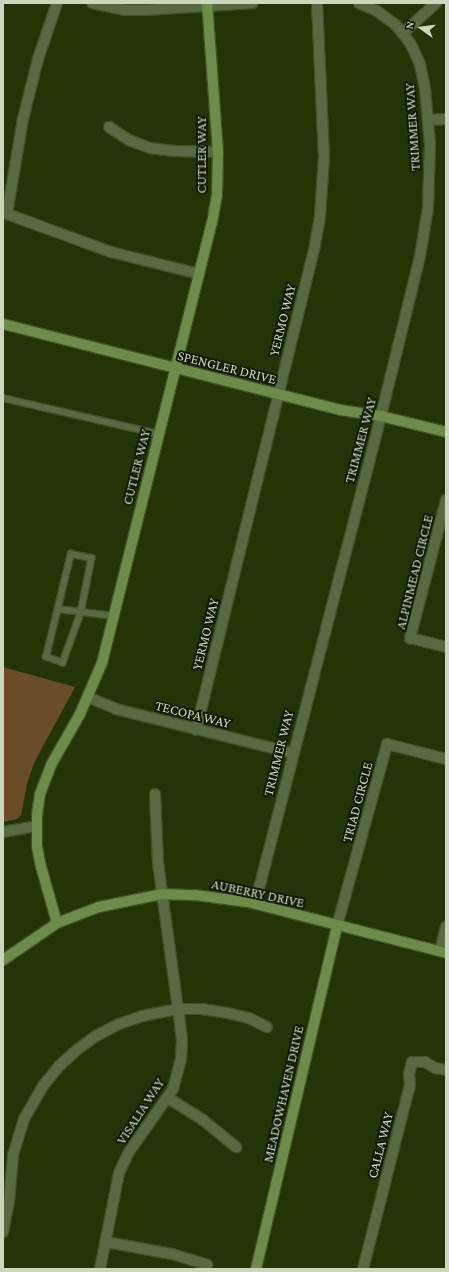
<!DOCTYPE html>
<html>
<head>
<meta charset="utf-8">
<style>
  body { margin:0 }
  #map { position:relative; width:449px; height:1272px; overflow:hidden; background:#233507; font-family:"Crimson Pro",serif }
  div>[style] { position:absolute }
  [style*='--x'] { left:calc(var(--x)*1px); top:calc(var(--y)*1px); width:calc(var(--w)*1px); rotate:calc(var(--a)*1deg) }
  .green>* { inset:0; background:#6a4c29 }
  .roads { filter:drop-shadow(1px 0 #415228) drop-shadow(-1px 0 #415228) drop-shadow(0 1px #415228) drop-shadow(0 -1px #415228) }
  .lane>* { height:5.5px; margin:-2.75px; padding:0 2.75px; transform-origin:2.75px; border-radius:2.75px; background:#576a42 }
  .street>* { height:10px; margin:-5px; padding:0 5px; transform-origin:5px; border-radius:5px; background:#576a42 }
  .secondary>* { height:10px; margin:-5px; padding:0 5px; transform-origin:5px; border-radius:5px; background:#6d8b49 }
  span { translate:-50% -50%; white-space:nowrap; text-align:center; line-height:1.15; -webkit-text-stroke:4px #121a07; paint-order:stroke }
  .street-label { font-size:14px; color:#cad7be }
  .frame { position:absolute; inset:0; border:4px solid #cad7be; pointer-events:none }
  .north { position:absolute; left:401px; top:8px; width:40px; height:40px; -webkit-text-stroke:3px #121a07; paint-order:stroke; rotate:284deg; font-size:11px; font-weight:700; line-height:16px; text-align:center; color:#cad7be }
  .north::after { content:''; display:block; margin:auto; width:14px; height:18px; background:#cad7be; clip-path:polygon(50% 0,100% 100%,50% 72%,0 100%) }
</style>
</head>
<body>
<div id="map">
  <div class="green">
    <div style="clip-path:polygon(3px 667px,75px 687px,34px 763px,27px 784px,21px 815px,17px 819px,3px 822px)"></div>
  </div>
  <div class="roads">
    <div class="lane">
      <div style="--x:3;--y:398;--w:160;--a:13"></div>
      <div style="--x:71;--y:554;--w:21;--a:11"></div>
      <div style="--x:92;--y:558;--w:56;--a:101.3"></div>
      <div style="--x:81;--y:613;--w:53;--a:109.8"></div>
      <div style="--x:63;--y:663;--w:18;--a:-161"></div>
      <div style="--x:46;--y:657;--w:106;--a:-76.4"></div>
      <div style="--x:58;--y:609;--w:56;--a:7.1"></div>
    </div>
    <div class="street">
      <div style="--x:57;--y:3;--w:59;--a:108.7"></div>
      <div style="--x:38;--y:59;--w:62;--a:104"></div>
      <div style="--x:23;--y:119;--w:96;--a:99.6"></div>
      <div style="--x:7;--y:214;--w:111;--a:20.1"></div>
      <div style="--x:111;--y:252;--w:91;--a:14"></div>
      <div style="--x:92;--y:3;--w:33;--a:12"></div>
      <div style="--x:124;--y:10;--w:20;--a:0"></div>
      <div style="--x:144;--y:10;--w:109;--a:-3.7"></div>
      <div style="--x:403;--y:33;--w:45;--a:-42.3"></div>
      <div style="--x:429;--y:120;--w:17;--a:-3"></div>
      <div style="--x:109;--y:127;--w:24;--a:33"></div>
      <div style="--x:129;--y:140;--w:22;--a:21"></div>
      <div style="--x:150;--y:148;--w:24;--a:7"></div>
      <div style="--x:174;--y:151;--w:44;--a:1.3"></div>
      <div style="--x:446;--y:500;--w:143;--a:104.6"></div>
      <div style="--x:410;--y:638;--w:37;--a:14"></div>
      <div style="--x:88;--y:697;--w:30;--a:23"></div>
      <div style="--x:116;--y:709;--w:182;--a:14"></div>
      <div style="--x:196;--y:730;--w:499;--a:-76.2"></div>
      <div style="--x:315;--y:245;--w:29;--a:-80"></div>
      <div style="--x:320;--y:216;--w:59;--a:-86.1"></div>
      <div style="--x:324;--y:157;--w:154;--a:-92.6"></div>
      <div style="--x:3;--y:832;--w:34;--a:-10"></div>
      <div style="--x:255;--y:904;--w:504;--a:-75.52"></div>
      <div style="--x:381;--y:416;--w:165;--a:-76.3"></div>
      <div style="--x:420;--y:256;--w:49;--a:-80.5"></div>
      <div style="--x:428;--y:208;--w:64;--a:-88.2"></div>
      <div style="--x:430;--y:144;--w:56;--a:-95.1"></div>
      <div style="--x:425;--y:88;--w:25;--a:-102"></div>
      <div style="--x:420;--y:64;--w:23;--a:-115"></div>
      <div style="--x:410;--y:43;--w:23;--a:-128"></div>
      <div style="--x:396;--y:25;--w:24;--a:-144"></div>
      <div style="--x:377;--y:11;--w:20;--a:-156"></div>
      <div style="--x:337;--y:926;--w:189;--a:-74.6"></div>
      <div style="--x:387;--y:744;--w:61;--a:14.3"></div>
      <div style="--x:440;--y:951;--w:25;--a:-76"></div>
      <div style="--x:168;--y:1098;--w:41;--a:32.2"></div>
      <div style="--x:203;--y:1120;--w:43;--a:39.3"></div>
      <div style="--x:3;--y:1232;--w:31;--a:-79"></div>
      <div style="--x:9;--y:1202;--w:47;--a:-85.1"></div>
      <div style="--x:13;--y:1155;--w:38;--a:-73"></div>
      <div style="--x:24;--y:1119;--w:38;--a:-60"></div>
      <div style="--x:43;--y:1086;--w:26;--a:-51"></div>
      <div style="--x:59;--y:1066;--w:25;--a:-42"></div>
      <div style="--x:78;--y:1049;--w:22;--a:-36"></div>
      <div style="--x:96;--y:1036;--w:26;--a:-28"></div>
      <div style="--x:119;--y:1024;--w:24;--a:-19"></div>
      <div style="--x:142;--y:1016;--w:37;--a:-11"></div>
      <div style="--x:178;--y:1009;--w:24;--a:0"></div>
      <div style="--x:202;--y:1009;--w:25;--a:9"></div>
      <div style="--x:227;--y:1013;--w:23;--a:13"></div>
      <div style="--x:249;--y:1018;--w:20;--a:27"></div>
      <div style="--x:106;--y:1242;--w:67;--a:10.3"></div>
      <div style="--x:172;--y:1254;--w:37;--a:17"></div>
      <div style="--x:100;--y:1269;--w:98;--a:-78.8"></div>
      <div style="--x:119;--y:1173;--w:23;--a:-65"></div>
      <div style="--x:129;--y:1152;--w:77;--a:-55.1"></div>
      <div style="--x:173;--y:1089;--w:30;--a:-75"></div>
      <div style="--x:181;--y:1060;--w:20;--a:-87"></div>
      <div style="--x:182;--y:1040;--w:31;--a:-97"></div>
      <div style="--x:178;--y:1009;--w:147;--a:-97.8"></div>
      <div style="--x:158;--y:863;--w:69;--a:-92.5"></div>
      <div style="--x:363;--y:1269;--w:191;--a:-75.7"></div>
      <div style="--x:410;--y:1084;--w:10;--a:-96"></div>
      <div style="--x:409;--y:1074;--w:12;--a:-76"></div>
      <div style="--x:412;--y:1062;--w:13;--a:0"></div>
      <div style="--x:425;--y:1062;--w:12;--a:31"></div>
      <div style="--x:435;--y:1068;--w:11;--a:10"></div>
    </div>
    <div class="secondary">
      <div style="--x:3;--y:324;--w:348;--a:14.3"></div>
      <div style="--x:340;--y:410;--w:41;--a:8.3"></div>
      <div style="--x:381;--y:416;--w:67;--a:13.8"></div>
      <div style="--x:57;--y:923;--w:58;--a:-105.9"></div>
      <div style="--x:41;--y:867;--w:21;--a:-101"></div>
      <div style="--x:37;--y:846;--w:31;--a:-90"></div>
      <div style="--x:37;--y:815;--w:21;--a:-82"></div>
      <div style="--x:40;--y:794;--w:31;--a:-69"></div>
      <div style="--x:51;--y:765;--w:59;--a:-60.4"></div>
      <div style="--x:80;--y:714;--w:56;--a:-66.7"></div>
      <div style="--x:102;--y:663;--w:454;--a:-76"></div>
      <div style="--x:212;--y:223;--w:29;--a:-80"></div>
      <div style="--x:217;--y:194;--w:42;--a:-88.6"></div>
      <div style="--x:218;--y:152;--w:149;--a:-94.2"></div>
      <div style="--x:3;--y:960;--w:65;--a:-34.4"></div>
      <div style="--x:57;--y:923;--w:45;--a:-20.9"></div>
      <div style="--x:99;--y:907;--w:64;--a:-11.7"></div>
      <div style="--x:162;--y:894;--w:33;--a:2"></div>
      <div style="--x:195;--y:895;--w:53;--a:7.5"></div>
      <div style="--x:248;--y:902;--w:204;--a:14.4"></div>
      <div style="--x:256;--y:1269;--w:352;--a:-76.7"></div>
    </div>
  </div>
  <div class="street-label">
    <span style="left:412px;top:127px;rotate:-94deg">TRIMMER WAY</span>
    <span style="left:201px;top:155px;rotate:-90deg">CUTLER WAY</span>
    <span style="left:282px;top:320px;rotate:-76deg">YERMO WAY</span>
    <span style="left:227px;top:367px;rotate:14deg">SPENGLER DRIVE</span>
    <span style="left:360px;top:440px;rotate:-75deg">TRIMMER WAY</span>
    <span style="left:136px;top:467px;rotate:-76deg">CUTLER WAY</span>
    <span style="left:414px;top:572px;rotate:-76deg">ALPINMEAD CIRCLE</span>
    <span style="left:205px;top:634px;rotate:-76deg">YERMO WAY</span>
    <span style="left:193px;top:714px;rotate:14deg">TECOPA WAY</span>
    <span style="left:278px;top:753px;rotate:-76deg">TRIMMER WAY</span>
    <span style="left:357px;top:802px;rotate:-75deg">TRIAD CIRCLE</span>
    <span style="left:258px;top:893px;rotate:12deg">AUBERRY DRIVE</span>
    <span style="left:283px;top:1094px;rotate:-77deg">MEADOWHAVEN DRIVE</span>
    <span style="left:140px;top:1111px;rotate:-57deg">VISALIA WAY</span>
    <span style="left:380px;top:1145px;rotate:-76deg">CALLA WAY</span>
  </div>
  <div class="frame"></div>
  <div class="north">N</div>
</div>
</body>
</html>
